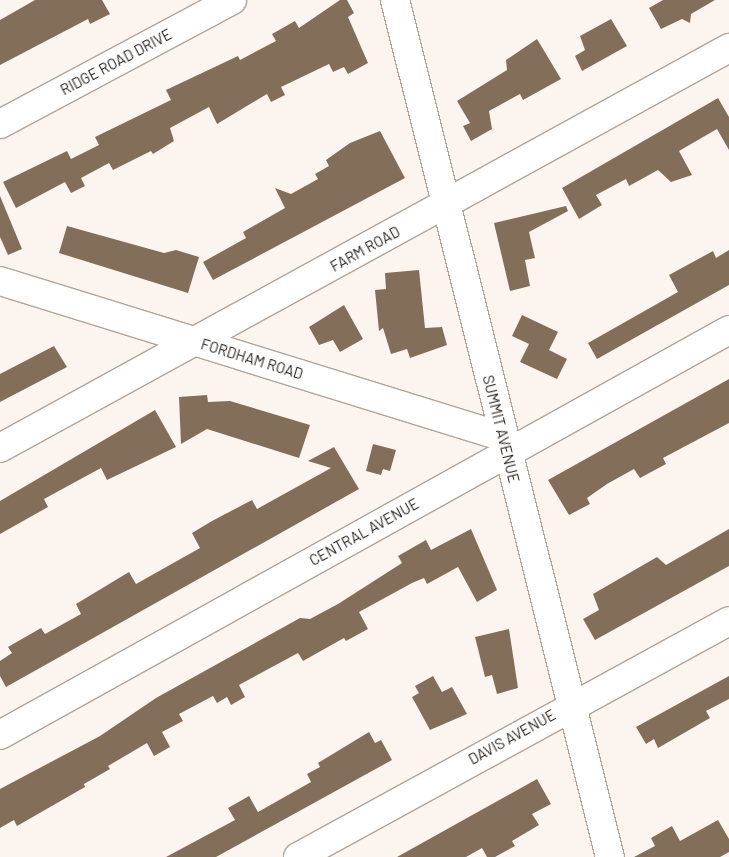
<!DOCTYPE html>
<html>
<head>
<meta charset="utf-8">
<style>
  body { margin:0 }
  #map { position:relative; width:729px; height:857px; overflow:hidden; background:#fcf5ef; font-family:Barlow,sans-serif }
  div>[style] { position:absolute }
  [style*='--x'] { left:calc(var(--x)*1px); top:calc(var(--y)*1px); width:calc(var(--w)*1px); rotate:calc(var(--a)*1deg) }
  .building>* { inset:0; background:#836f59 }
  .roads { filter:drop-shadow(1px 0 #b4a496) drop-shadow(-1px 0 #b4a496) drop-shadow(0 1px #b4a496) drop-shadow(0 -1px #b4a496) }
  .minor>* { height:28px; margin:-14px; padding:0 14px; transform-origin:14px; border-radius:14px; background:#fff }
  span { translate:-50% -50%; white-space:nowrap; text-align:center; line-height:1.15; -webkit-text-stroke:5px #fff; paint-order:stroke }
  .street-label { font-size:15px; color:#241e19 }
</style>
</head>
<body>
<div id="map">
  <div class="building">
    <div style="clip-path:polygon(35px 0,102px 0,110px 14px,90px 24px,88px 19px,0 65px,0 20px)"></div>
    <div style="clip-path:polygon(340px 0,347px 0,354px 13px,348px 17px,368px 63px,348px 74px,344px 67px,333px 72px,329px 64px,281px 87px,285px 95px,271px 102px,267px 94px,217px 124px,209px 107px,170px 128px,174px 141px,153px 154px,151px 151px,113px 170px,109px 163px,81px 178px,85px 186px,71px 193px,65px 182px,16px 208px,3px 182px,67px 151px,71px 159px,99px 145px,95px 137px,171px 100px,166px 90px,238px 56px,240px 60px,276px 41px,272px 34px,295px 21px,299px 28px)"></div>
    <div style="clip-path:polygon(663px 0,715px 0,691px 14px,690px 23px,682px 19px,661px 29px,649px 8px)"></div>
    <div style="clip-path:polygon(611px 19px,627px 46px,582px 71px,575px 56px,585px 50px,580px 36px)"></div>
    <div style="clip-path:polygon(537px 39px,561px 79px,523px 100px,520px 94px,489px 111px,492px 129px,471px 141px,463px 126px,470px 123px,457px 101px,507px 70px,506px 60px)"></div>
    <div style="clip-path:polygon(718px 98px,729px 117px,729px 150px,717px 129px,679px 151px,692px 175px,671px 182px,658px 170px,629px 186px,626px 179px,596px 195px,602px 205px,579px 219px,562px 188px)"></div>
    <div style="clip-path:polygon(380px 131px,405px 178px,213px 280px,203px 262px,246px 238px,243px 232px,285px 208px,275px 188px,291px 194px,318px 179px,315px 174px,329px 166px,326px 160px,350px 143px)"></div>
    <div style="clip-path:polygon(0 196px,22px 249px,8px 255px,0 237px)"></div>
    <div style="clip-path:polygon(566px 206px,568px 211px,529px 232px,535px 258px,525px 260px,530px 286px,510px 291px,494px 223px)"></div>
    <div style="clip-path:polygon(67px 226px,164px 253px,176px 250px,199px 257px,188px 293px,59px 253px)"></div>
    <div style="clip-path:polygon(729px 250px,729px 285px,597px 359px,588px 343px,678px 292px,669px 275px,713px 251px,716px 258px)"></div>
    <div style="clip-path:polygon(419px 270px,425px 328px,442px 327px,447px 345px,410px 358px,407px 349px,391px 354px,383px 328px,379px 331px,375px 290px,386px 289px,385px 273px)"></div>
    <div style="clip-path:polygon(344px 305px,363px 339px,340px 352px,333px 340px,319px 345px,309px 327px)"></div>
    <div style="clip-path:polygon(522px 315px,558px 332px,549px 350px,567px 359px,557px 379px,520px 362px,529px 344px,512px 336px)"></div>
    <div style="clip-path:polygon(54px 346px,67px 367px,0 402px,0 374px)"></div>
    <div style="clip-path:polygon(729px 379px,729px 423px,663px 458px,666px 464px,640px 478px,634px 469px,607px 484px,587px 498px,590px 504px,569px 515px,548px 480px)"></div>
    <div style="clip-path:polygon(207px 395px,208px 402px,230px 401px,310px 425px,299px 458px,207px 429px,181px 444px,179px 397px)"></div>
    <div style="clip-path:polygon(155px 410px,176px 447px,107px 480px,101px 468px,44px 499px,48px 507px,0 534px,0 501px)"></div>
    <div style="clip-path:polygon(373px 444px,396px 450px,390px 471px,383px 469px,381px 475px,366px 471px)"></div>
    <div style="clip-path:polygon(334px 447px,359px 489px,6px 687px,0 676px,0 661px,12px 653px,8px 647px,41px 628px,45px 634px,81px 614px,76px 604px,129px 572px,136px 584px,200px 548px,192px 533px,212px 521px,252px 500px,257px 509px,331px 468px,308px 461px)"></div>
    <div style="clip-path:polygon(471px 529px,497px 590px,477px 602px,458px 567px,427px 584px,424px 578px,412px 583px,359px 612px,368px 629px,346px 641px,344px 638px,303px 661px,298px 653px,239px 685px,245px 697px,231px 705px,227px 697px,217px 703px,213px 696px,179px 714px,183px 721px,162px 732px,170px 747px,154px 756px,147px 743px,108px 766px,110px 769px,84px 784px,85px 787px,17px 826px,14px 820px,0 828px,0 789px,100px 736px,156px 698px,300px 618px,310px 619px,338px 604px,402px 563px,398px 556px,426px 540px,431px 550px)"></div>
    <div style="clip-path:polygon(729px 529px,729px 566px,595px 640px,583px 619px,599px 610px,593px 594px,657px 557px,666px 565px)"></div>
    <div style="clip-path:polygon(509px 629px,518px 688px,497px 694px,492px 675px,485px 677px,475px 637px)"></div>
    <div style="clip-path:polygon(433px 676px,442px 692px,452px 687px,467px 714px,430px 730px,412px 697px,419px 693px,415px 686px)"></div>
    <div style="clip-path:polygon(729px 676px,729px 699px,706px 711px,710px 718px,658px 748px,654px 739px,646px 744px,636px 727px)"></div>
    <div style="clip-path:polygon(369px 732px,375px 743px,381px 740px,392px 760px,216px 857px,166px 857px,235px 820px,228px 808px,249px 796px,258px 812px,311px 782px,307px 774px,320px 767px,318px 763px)"></div>
    <div style="clip-path:polygon(537px 779px,551px 804px,532px 814px,539px 825px,512px 841px,515px 846px,495px 857px,487px 857px,482px 848px,466px 857px,397px 857px)"></div>
    <div style="clip-path:polygon(718px 820px,729px 839px,729px 852px,720px 857px,634px 857px,655px 846px,651px 838px,672px 826px,680px 841px)"></div>
  </div>
  <div class="roads">
    <div class="minor">
      <div style="--x:395;--y:0;--w:884;--a:75.92"></div>
      <div style="--x:0;--y:124;--w:263;--a:-28.1"></div>
      <div style="--x:0;--y:281;--w:527;--a:17.23"></div>
      <div style="--x:0;--y:448;--w:832;--a:-28.75"></div>
      <div style="--x:0;--y:735;--w:834;--a:-29.05"></div>
      <div style="--x:298;--y:857;--w:491;--a:-28.7"></div>
    </div>
  </div>
  <div class="street-label">
    <span style="left:116px;top:62px;rotate:-28deg">RIDGE ROAD DRIVE</span>
    <span style="left:365px;top:249px;rotate:-29deg">FARM ROAD</span>
    <span style="left:252px;top:359px;rotate:17deg">FORDHAM ROAD</span>
    <span style="left:501px;top:429px;rotate:76deg">SUMMIT AVENUE</span>
    <span style="left:364px;top:532px;rotate:-29deg">CENTRAL AVENUE</span>
    <span style="left:512px;top:737px;rotate:-29deg">DAVIS AVENUE</span>
  </div>
</div>
</body>
</html>
